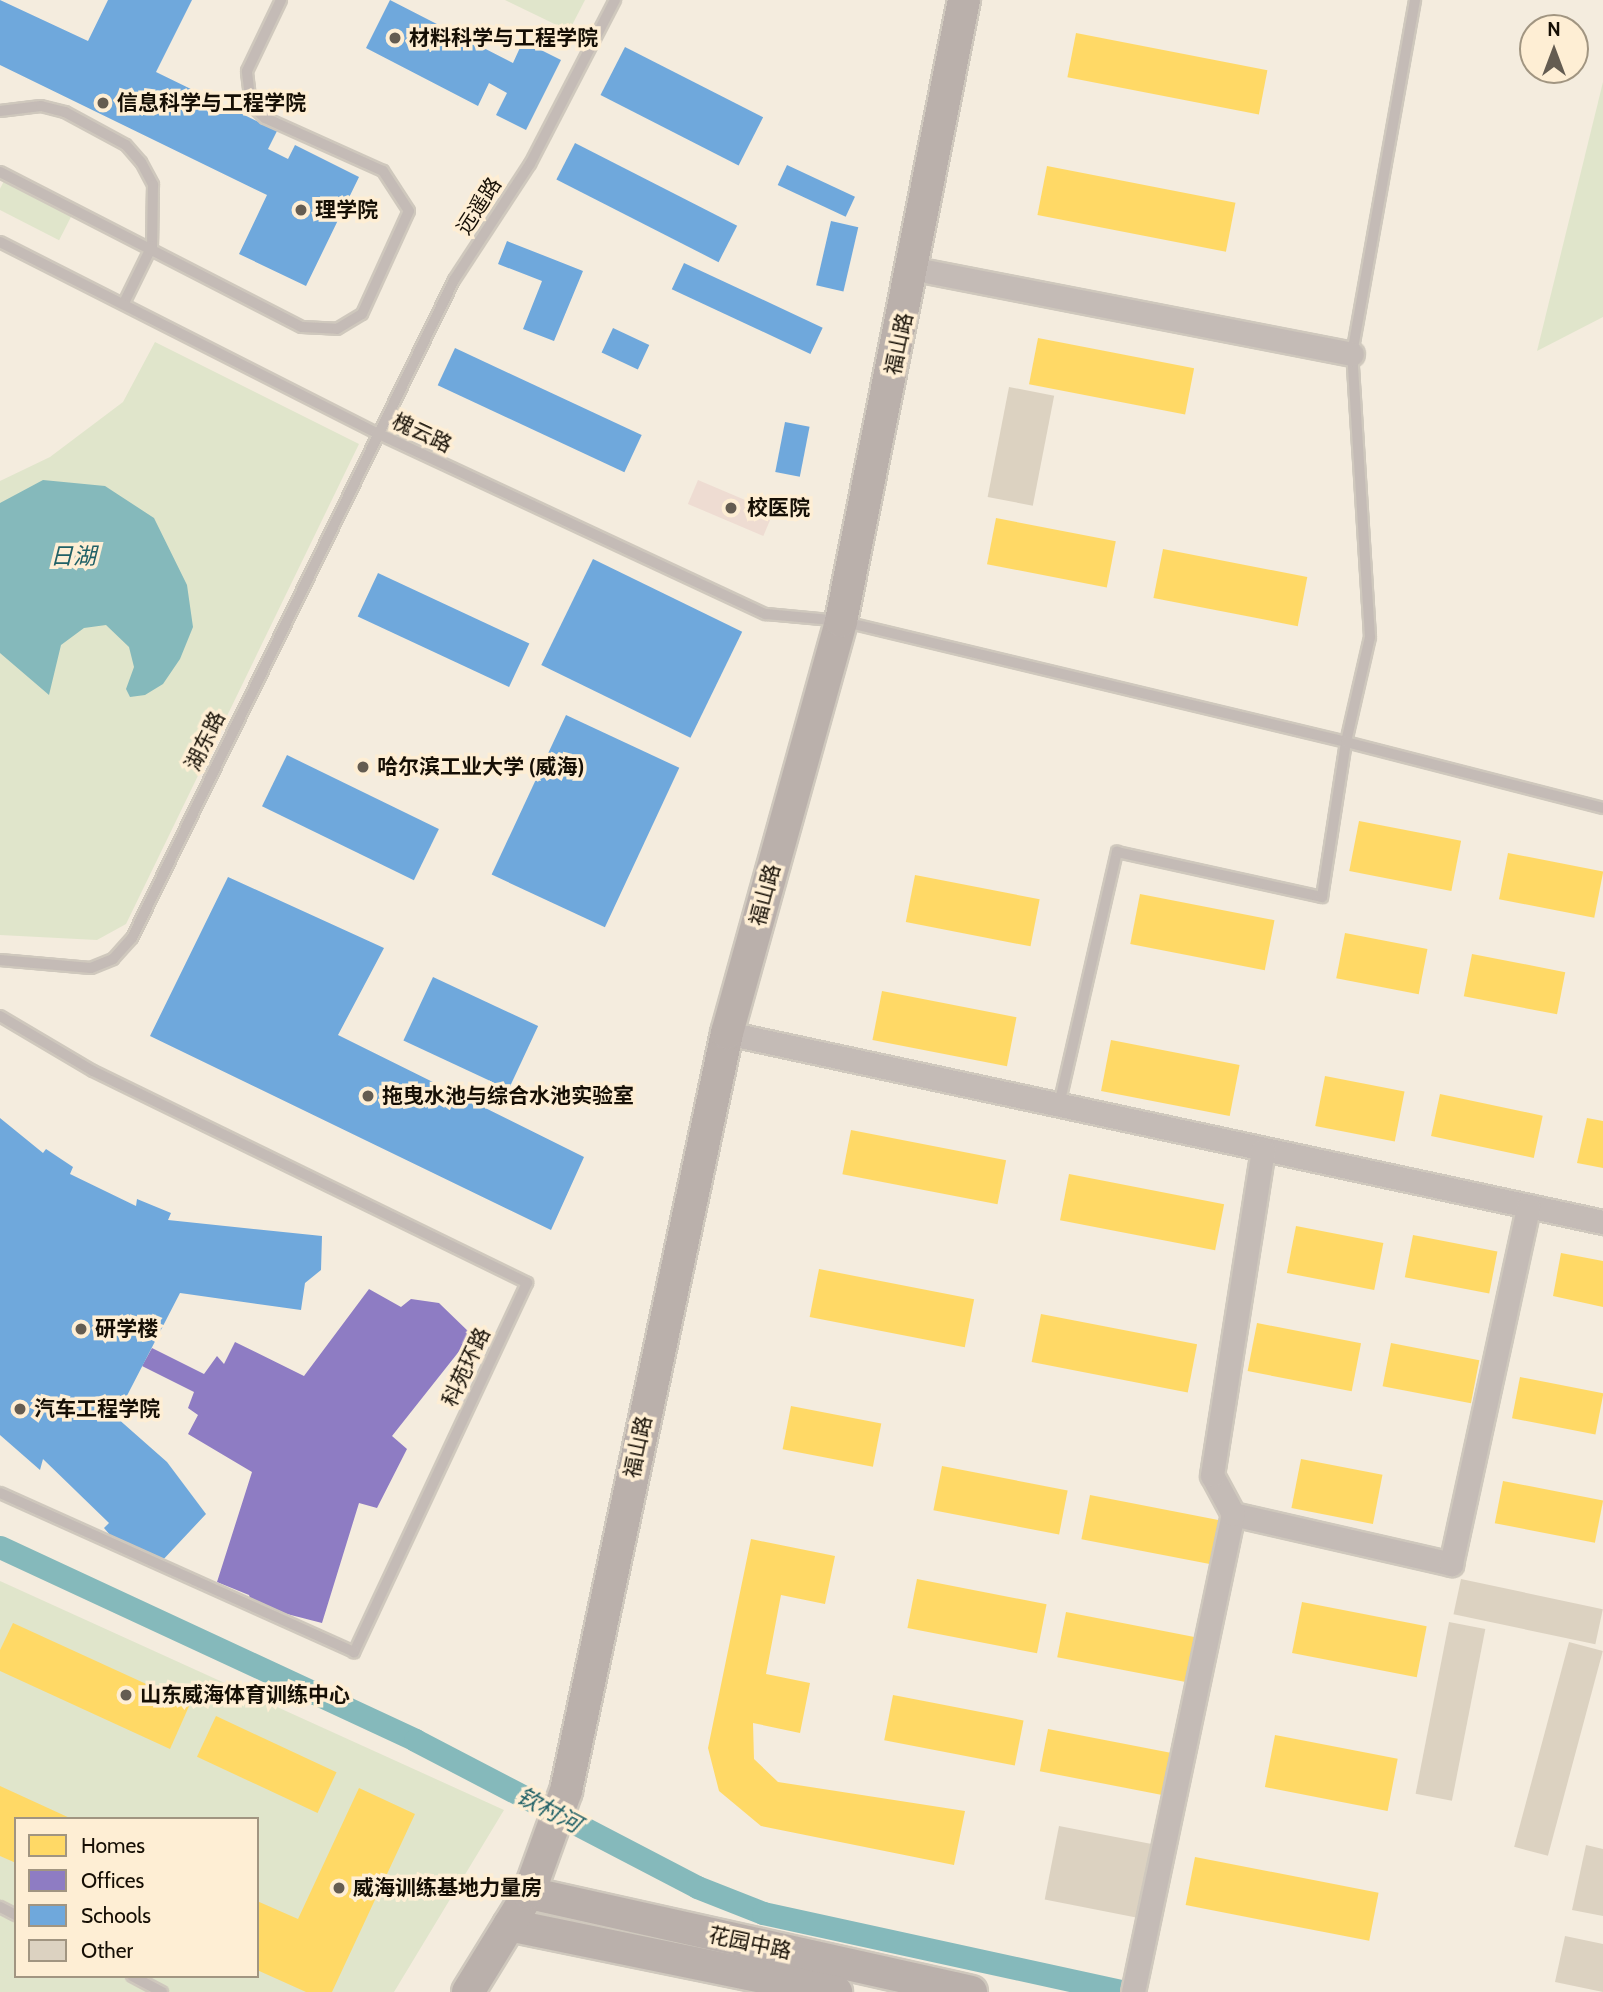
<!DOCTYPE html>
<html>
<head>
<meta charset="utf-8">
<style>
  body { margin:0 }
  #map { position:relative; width:1603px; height:1992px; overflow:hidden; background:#f4ecde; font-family:Cabin,"Noto Sans SC",sans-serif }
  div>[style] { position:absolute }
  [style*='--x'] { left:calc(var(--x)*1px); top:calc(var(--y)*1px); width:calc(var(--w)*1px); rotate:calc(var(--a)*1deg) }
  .medical>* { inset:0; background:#eedcd2; transform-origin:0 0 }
  .green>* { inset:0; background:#e0e5cb; transform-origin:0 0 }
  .water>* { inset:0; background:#85b9bb }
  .homes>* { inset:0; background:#ffd966; transform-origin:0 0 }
  .offices>* { inset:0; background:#8e7cc3 }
  .schools>* { inset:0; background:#6fa8dc; transform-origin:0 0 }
  .canal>* { height:23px; margin:-11.5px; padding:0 11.5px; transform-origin:11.5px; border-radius:11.5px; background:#85b9bb }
  .building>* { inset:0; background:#dcd2c1; transform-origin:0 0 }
  .roads { filter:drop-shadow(2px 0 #cfc8bd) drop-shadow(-2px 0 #cfc8bd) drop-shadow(0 2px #cfc8bd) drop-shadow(0 -2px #cfc8bd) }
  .service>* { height:10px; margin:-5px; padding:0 5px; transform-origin:5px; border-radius:5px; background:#c4bbb6 }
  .minor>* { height:23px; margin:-11.5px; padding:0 11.5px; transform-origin:11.5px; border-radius:11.5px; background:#c4bbb6 }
  .secondary>* { height:32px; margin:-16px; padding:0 16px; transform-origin:16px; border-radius:16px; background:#bab0ab }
  .dots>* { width:19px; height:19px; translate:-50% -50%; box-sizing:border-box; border:4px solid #feeed4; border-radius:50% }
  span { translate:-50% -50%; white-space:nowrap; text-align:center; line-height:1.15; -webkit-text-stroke:7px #feeed4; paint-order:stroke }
  .poi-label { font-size:21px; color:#160f05; font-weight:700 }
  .left { translate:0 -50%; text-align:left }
  .street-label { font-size:21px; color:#160f05 }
  .water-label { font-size:23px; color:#206066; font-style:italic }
  .legend { position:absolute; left:14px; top:1817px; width:245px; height:161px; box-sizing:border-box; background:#feeed4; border:2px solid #a19581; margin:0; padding:9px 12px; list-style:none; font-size:21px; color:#160f05 }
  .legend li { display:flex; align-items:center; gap:14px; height:35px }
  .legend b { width:35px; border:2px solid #a19581 }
  .north { position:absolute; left:1519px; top:14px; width:70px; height:70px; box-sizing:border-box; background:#feeed4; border:2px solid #a19581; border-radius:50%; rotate:0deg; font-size:19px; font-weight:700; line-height:28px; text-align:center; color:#160f05 }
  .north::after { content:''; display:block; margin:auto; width:24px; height:32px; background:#645c51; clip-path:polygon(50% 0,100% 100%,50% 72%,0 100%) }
</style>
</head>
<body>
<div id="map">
  <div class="medical">
    <div style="left:698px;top:480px;width:82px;height:26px;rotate:23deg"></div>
  </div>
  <div class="green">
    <div style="clip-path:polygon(505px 0,585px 0,569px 31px)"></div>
    <div style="clip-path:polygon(1603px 82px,1603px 317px,1537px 351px)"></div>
    <div style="left:5px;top:179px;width:76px;height:30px;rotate:27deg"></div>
    <div style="clip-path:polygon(155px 342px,359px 444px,126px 924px,97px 940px,0 935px,0 481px,50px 457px,123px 402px)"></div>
    <div style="clip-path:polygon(evenodd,0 1581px,504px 1810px,394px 1992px,0 1992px,0 1581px,16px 1819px,257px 1819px,257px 1976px,16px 1976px,16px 1819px)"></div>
  </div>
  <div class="water">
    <div style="clip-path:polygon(43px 480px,105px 486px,154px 518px,187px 585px,193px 627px,180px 659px,163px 684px,145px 695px,130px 697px,126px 689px,134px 667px,129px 647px,106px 625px,84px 628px,61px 645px,49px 695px,0 653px,0 503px)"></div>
  </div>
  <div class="homes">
    <div style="left:1076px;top:33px;width:195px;height:45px;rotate:11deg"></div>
    <div style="left:1047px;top:166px;width:192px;height:50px;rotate:11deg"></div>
    <div style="left:1038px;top:338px;width:159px;height:47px;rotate:11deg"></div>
    <div style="left:996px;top:518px;width:122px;height:47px;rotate:11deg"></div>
    <div style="left:1163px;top:549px;width:147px;height:50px;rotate:11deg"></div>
    <div style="left:1359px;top:821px;width:104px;height:51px;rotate:11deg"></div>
    <div style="left:1508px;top:853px;width:97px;height:47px;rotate:11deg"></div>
    <div style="left:915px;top:875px;width:127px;height:48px;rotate:11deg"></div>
    <div style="left:1140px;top:894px;width:137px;height:51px;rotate:11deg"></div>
    <div style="left:1345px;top:933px;width:84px;height:46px;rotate:11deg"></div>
    <div style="left:1472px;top:954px;width:95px;height:43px;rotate:11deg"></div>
    <div style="left:882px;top:991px;width:137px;height:50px;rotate:11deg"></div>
    <div style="left:1111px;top:1040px;width:131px;height:52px;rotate:11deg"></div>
    <div style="left:1325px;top:1076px;width:81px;height:51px;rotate:11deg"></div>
    <div style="left:1440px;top:1094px;width:105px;height:43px;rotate:12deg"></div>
    <div style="clip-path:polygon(1587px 1118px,1603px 1121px,1603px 1168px,1577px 1163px)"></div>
    <div style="left:851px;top:1130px;width:158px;height:45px;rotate:11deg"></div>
    <div style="left:1069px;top:1174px;width:158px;height:47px;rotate:11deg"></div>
    <div style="left:1296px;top:1226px;width:89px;height:48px;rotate:11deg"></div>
    <div style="left:1413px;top:1235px;width:86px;height:43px;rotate:11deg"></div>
    <div style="clip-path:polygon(1561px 1253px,1603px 1261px,1603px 1307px,1553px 1296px)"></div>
    <div style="left:819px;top:1269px;width:158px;height:49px;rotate:11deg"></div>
    <div style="left:1041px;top:1314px;width:159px;height:49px;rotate:11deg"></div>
    <div style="left:1257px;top:1323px;width:106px;height:49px;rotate:11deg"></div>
    <div style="left:1391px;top:1343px;width:90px;height:44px;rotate:11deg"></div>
    <div style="left:1520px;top:1377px;width:85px;height:42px;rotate:11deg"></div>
    <div style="left:791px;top:1406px;width:92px;height:44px;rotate:11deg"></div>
    <div style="left:1301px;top:1459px;width:83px;height:50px;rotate:11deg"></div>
    <div style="left:942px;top:1466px;width:128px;height:45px;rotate:11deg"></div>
    <div style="left:1503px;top:1481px;width:102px;height:43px;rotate:11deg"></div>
    <div style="left:1090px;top:1495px;width:132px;height:45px;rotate:11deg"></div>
    <div style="clip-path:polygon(751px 1539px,835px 1556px,825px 1604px,781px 1595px,766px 1674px,810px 1683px,800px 1733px,753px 1723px,754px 1759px,778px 1782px,965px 1811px,954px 1865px,761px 1826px,719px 1791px,708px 1748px)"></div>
    <div style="left:917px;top:1579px;width:132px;height:50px;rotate:11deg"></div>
    <div style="left:1302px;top:1602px;width:127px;height:52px;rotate:11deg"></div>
    <div style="left:1066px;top:1612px;width:136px;height:46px;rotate:11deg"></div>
    <div style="clip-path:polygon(13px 1623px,190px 1704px,170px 1749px,0 1671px,0 1650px)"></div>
    <div style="left:893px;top:1695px;width:133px;height:46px;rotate:11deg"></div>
    <div style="left:216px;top:1716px;width:133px;height:45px;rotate:25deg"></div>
    <div style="left:1048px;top:1729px;width:126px;height:43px;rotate:11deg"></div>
    <div style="left:1275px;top:1735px;width:125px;height:53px;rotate:11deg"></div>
    <div style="clip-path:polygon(0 1786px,72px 1819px,16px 1819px,16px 1863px,0 1856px)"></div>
    <div style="clip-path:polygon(359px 1788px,415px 1814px,332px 1992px,306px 1992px,257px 1970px,257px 1901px,298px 1919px)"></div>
    <div style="left:1195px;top:1857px;width:187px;height:49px;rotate:11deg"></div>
  </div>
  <div class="offices">
    <div style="clip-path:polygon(369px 1289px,401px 1307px,411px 1299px,439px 1303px,472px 1335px,392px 1436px,407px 1449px,377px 1508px,359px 1503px,322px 1623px,252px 1605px,249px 1595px,217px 1582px,252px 1472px,188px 1434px,198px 1415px,188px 1408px,194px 1392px,142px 1366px,152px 1348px,204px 1374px,217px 1356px,224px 1364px,235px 1342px,304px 1376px)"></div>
  </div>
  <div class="schools">
    <div style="clip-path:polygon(0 0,88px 41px,108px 0,192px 0,156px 72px,277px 131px,268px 149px,288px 159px,295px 145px,359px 177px,306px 286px,239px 254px,267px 195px,0 65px)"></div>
    <div style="clip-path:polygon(390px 0,513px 63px,523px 41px,561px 60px,526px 130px,496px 115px,507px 93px,489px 83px,478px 106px,366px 48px)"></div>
    <div style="left:625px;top:47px;width:155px;height:54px;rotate:27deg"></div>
    <div style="left:575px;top:143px;width:182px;height:41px;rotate:27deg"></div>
    <div style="left:787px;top:165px;width:75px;height:22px;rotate:25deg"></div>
    <div style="left:831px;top:221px;width:28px;height:66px;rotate:13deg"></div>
    <div style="clip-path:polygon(507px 241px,583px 271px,554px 341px,523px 329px,542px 281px,498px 264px)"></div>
    <div style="left:684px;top:263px;width:153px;height:29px;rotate:25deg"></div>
    <div style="left:613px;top:328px;width:40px;height:27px;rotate:25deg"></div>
    <div style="left:455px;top:348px;width:206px;height:41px;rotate:25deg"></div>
    <div style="left:785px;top:422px;width:25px;height:51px;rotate:11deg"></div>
    <div style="left:593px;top:559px;width:166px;height:118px;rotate:26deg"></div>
    <div style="left:378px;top:573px;width:167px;height:48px;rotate:25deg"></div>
    <div style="left:566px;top:715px;width:125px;height:176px;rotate:25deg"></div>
    <div style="left:287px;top:755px;width:169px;height:57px;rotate:26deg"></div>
    <div style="clip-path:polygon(228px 877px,384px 948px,338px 1035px,584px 1157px,551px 1230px,150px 1036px)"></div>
    <div style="left:433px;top:977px;width:116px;height:70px;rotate:25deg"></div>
    <div style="clip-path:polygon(0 1118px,43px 1153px,46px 1149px,73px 1167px,70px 1174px,136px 1206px,137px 1199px,171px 1213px,168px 1220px,322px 1236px,321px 1270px,305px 1283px,301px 1310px,180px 1293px,116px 1417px,167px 1462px,206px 1514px,160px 1563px,124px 1551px,104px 1528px,109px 1523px,43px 1459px,40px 1470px,0 1435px)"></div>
  </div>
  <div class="canal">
    <div style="--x:0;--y:1547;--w:458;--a:24.9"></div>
    <div style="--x:415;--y:1740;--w:318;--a:27.5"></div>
    <div style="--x:697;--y:1887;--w:71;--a:21.5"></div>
    <div style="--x:763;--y:1913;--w:371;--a:12.3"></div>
  </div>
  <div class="building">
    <div style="left:1009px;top:387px;width:46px;height:112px;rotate:11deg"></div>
    <div style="left:1461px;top:1579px;width:145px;height:36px;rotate:12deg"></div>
    <div style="left:1449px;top:1622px;width:37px;height:175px;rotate:11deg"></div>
    <div style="left:1569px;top:1642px;width:35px;height:212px;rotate:15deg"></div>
    <div style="left:1059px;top:1826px;width:97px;height:75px;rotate:11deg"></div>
    <div style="clip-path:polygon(1586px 1845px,1603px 1849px,1603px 1916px,1572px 1910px)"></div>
    <div style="clip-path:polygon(1565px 1936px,1603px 1944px,1603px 1992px,1555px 1982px)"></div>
  </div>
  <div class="roads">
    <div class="service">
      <div style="--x:0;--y:111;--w:41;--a:-7"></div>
      <div style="--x:41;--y:106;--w:25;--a:14"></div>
      <div style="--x:65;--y:112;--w:69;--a:28.4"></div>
      <div style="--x:126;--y:145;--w:23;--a:49"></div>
      <div style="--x:141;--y:162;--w:26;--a:62"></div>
      <div style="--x:153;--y:185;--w:61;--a:90.9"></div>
      <div style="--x:152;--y:246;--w:64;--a:116.2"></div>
      <div style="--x:0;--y:172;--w:339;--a:27.2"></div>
      <div style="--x:302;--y:327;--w:35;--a:3"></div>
      <div style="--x:337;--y:329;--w:29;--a:-31"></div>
      <div style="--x:362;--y:314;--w:113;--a:-65.5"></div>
      <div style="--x:409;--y:211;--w:48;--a:-123"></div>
      <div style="--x:383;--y:171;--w:129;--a:-155.8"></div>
      <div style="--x:265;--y:118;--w:19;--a:-137"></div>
      <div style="--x:251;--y:105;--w:34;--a:-97"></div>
      <div style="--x:247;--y:71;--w:79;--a:-64.4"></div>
      <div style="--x:0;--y:242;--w:423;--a:26.9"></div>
      <div style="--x:377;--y:433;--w:429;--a:25"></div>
      <div style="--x:766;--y:614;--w:75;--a:5.3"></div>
      <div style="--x:841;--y:621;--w:519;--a:13.47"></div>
      <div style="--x:1346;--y:742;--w:108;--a:-77.1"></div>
      <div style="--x:1370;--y:637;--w:284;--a:-93.6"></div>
      <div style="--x:1352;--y:354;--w:360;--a:-79.9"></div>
      <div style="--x:0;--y:960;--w:91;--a:5"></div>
      <div style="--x:91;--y:968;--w:24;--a:-22"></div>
      <div style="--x:113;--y:959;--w:28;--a:-48"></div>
      <div style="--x:132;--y:938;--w:733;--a:-63.92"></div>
      <div style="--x:454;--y:280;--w:139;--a:-56.8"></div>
      <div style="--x:530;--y:164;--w:185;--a:-62.6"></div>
      <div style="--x:0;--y:1016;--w:108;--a:30.6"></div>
      <div style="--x:93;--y:1071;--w:483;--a:26"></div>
      <div style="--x:527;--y:1283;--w:408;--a:115.1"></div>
      <div style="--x:354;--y:1652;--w:388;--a:-155.8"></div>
      <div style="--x:1059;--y:1105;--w:260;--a:-77.1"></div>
      <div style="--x:1117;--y:852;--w:210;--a:12.4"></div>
      <div style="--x:1322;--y:897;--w:157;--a:-81.2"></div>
      <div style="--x:1346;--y:742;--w:265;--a:14.4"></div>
      <div style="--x:0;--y:1907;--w:18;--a:27"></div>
      <div style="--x:132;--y:1976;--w:34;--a:28"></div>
    </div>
    <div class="minor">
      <div style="--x:915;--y:269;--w:445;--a:11"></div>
      <div style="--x:727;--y:1033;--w:896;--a:12.18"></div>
      <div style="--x:1233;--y:1514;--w:224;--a:12.9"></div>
      <div style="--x:1451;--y:1564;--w:365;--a:-77.8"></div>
      <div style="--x:1133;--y:1992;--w:488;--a:-78.2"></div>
      <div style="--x:1233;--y:1514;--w:44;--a:-118.3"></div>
      <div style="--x:1212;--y:1475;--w:329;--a:-81.1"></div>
    </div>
    <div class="secondary">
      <div style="--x:529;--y:1893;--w:453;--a:12.6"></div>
      <div style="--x:509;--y:1925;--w:334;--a:11.6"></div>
      <div style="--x:468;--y:1992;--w:116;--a:-58.4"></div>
      <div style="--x:529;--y:1893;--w:109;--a:-70.1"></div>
      <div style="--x:566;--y:1791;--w:775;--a:-78.01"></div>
      <div style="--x:727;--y:1033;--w:427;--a:-74.5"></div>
      <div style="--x:841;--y:621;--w:633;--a:-78.8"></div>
    </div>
  </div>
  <div class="dots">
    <div style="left:395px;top:38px;background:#645c51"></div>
    <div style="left:103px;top:103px;background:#645c51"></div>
    <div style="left:301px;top:210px;background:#645c51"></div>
    <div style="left:731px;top:508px;background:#645c51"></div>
    <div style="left:363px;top:767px;background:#645c51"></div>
    <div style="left:368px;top:1096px;background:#645c51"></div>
    <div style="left:81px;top:1329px;background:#645c51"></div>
    <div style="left:20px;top:1409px;background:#645c51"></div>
    <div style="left:126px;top:1695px;background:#645c51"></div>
    <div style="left:339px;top:1888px;background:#645c51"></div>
  </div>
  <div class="poi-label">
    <span class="left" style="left:409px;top:38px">材料科学与工程学院</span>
    <span class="left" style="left:117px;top:103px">信息科学与工程学院</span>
    <span class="left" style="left:315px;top:210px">理学院</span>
    <span class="left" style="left:747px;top:508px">校医院</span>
    <span class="left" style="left:377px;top:767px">哈尔滨工业大学 (威海)</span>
    <span class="left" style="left:382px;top:1096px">拖曳水池与综合水池实验室</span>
    <span class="left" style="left:95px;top:1329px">研学楼</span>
    <span class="left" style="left:34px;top:1409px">汽车工程学院</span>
    <span class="left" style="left:140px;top:1695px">山东威海体育训练中心</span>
    <span class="left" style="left:353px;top:1888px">威海训练基地力量房</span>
  </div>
  <div class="street-label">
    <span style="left:479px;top:206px;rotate:-57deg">远遥路</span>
    <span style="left:899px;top:344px;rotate:-78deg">福山路</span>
    <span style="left:422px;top:433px;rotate:25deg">槐云路</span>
    <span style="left:205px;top:741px;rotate:-64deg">湖东路</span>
    <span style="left:765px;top:895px;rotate:-75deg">福山路</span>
    <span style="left:466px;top:1367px;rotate:-65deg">科苑环路</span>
    <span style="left:638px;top:1447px;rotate:-78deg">福山路</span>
    <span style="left:750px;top:1943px;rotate:12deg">花园中路</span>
  </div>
  <div class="water-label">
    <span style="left:73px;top:556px">日湖</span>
    <span style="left:549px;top:1810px;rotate:28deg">钦村河</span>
  </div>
  <ul class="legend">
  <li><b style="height:19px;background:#ffd966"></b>Homes</li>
  <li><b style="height:19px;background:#8e7cc3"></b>Offices</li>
  <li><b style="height:19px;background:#6fa8dc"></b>Schools</li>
  <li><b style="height:19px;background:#dcd2c1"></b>Other</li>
  </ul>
  <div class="north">N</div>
</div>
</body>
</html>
